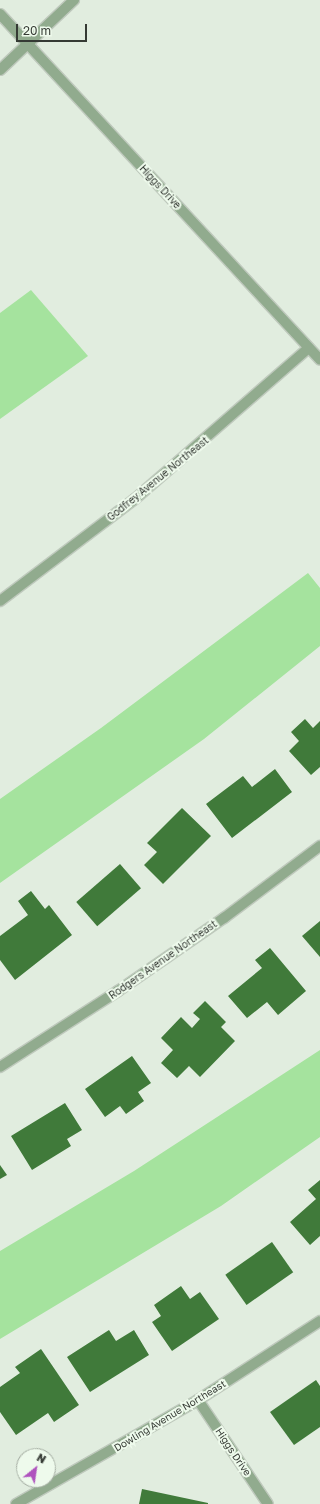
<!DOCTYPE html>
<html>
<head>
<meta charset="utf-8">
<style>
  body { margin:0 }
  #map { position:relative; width:320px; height:1504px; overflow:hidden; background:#e1eddf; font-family:"Golos Text",sans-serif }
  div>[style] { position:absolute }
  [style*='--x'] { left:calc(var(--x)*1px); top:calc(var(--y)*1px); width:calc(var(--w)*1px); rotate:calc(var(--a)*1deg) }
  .water>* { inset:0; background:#a5e39e }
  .building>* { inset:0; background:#407a3a; transform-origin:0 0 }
  .roads { filter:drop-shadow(1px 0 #bfc9bd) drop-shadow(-1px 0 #bfc9bd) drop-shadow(0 1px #bfc9bd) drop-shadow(0 -1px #bfc9bd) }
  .minor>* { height:10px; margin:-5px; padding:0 5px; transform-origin:5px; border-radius:5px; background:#91ab8e }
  span { translate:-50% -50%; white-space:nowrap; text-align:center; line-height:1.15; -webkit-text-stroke:4px #eefaec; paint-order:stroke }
  .street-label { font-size:10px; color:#353a34 }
  .north { position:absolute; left:16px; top:1448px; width:40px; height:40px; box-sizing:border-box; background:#eefaec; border:1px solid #a4ada2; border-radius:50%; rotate:30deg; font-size:11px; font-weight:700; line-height:16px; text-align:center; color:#353a34 }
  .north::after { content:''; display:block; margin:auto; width:14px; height:18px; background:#af53be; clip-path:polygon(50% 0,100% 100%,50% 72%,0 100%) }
  .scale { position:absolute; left:16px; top:24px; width:71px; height:18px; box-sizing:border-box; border:2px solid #353a34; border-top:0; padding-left:5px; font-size:12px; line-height:14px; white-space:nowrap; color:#353a34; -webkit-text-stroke:3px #eefaec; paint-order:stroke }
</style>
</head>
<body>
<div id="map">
  <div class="water">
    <div style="clip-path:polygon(31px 290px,88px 356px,0 419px,0 313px)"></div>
    <div style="clip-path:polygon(308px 573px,320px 588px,320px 646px,204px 739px,0 883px,0 799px,101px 728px)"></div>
    <div style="clip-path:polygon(320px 1050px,320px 1137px,221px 1206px,0 1339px,0 1251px,134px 1171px)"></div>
  </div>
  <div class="building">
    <div style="clip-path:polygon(305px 719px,313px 728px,320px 721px,320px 767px,311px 775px,289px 751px,299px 741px,291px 732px)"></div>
    <div style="clip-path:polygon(275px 769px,292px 792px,232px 838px,206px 804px,243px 776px,252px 787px)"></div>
    <div style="clip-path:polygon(182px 808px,211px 836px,163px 884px,144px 865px,157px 852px,147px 843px)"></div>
    <div style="left:120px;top:864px;width:32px;height:58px;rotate:49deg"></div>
    <div style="clip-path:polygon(31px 891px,45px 909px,49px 905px,72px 935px,15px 980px,0 960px,0 936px,28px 915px,18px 901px)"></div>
    <div style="clip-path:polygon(320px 921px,320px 957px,302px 936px)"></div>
    <div style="clip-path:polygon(270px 948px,306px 991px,278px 1015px,267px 1002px,247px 1018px,228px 996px,262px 968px,255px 960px)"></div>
    <div style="clip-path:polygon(205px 1001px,226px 1022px,221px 1027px,235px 1041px,200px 1077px,189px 1066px,177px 1078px,161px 1063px,173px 1050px,161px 1038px,181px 1017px,192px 1028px,200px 1019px,193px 1013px)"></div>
    <div style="clip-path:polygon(132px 1056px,151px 1083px,138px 1092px,144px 1101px,126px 1114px,120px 1106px,105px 1117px,85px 1089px)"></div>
    <div style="clip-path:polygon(65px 1103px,82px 1130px,67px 1139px,71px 1146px,32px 1170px,11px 1136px)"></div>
    <div style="clip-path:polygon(0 1165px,7px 1175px,0 1179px)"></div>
    <div style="clip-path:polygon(320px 1180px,320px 1236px,310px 1245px,290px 1222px,316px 1199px,308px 1190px)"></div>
    <div style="left:272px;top:1242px;width:37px;height:57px;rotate:55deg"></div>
    <div style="clip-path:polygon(181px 1286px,190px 1299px,200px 1292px,219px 1319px,172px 1351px,152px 1322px,161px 1316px,154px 1305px)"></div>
    <div style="clip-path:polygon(109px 1330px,116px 1341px,134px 1330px,149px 1355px,90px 1392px,67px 1357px)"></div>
    <div style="clip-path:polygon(41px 1349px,79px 1405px,54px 1422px,48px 1413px,16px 1435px,0 1412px,0 1387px,20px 1373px,15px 1367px)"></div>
    <div style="clip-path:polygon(316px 1380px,320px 1386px,320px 1427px,294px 1445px,270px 1412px)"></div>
    <div style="clip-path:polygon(142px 1489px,208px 1503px,208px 1504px,139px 1504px)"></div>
  </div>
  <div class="roads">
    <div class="minor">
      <div style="--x:0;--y:14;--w:471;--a:47.2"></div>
      <div style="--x:0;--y:70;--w:102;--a:-43.4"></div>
      <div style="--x:0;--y:601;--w:169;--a:-37.1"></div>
      <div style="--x:135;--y:499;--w:230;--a:-41"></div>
      <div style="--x:0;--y:1067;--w:140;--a:-32.8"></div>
      <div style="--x:118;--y:991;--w:129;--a:-34.6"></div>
      <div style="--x:224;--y:918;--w:120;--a:-36.9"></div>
      <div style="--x:198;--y:1400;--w:125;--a:56.1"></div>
      <div style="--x:16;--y:1504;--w:210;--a:-29.7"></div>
      <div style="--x:198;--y:1400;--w:145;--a:-32.9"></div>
    </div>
  </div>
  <div class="street-label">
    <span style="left:160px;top:187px;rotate:47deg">Higgs Drive</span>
    <span style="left:158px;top:479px;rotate:-39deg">Godfrey Avenue Northeast</span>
    <span style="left:163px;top:960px;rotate:-35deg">Rodgers Avenue Northeast</span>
    <span style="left:170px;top:1416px;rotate:-31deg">Dowling Avenue Northeast</span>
    <span style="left:233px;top:1452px;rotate:56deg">Higgs Drive</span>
  </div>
  <div class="north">N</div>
  <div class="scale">20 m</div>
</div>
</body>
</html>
